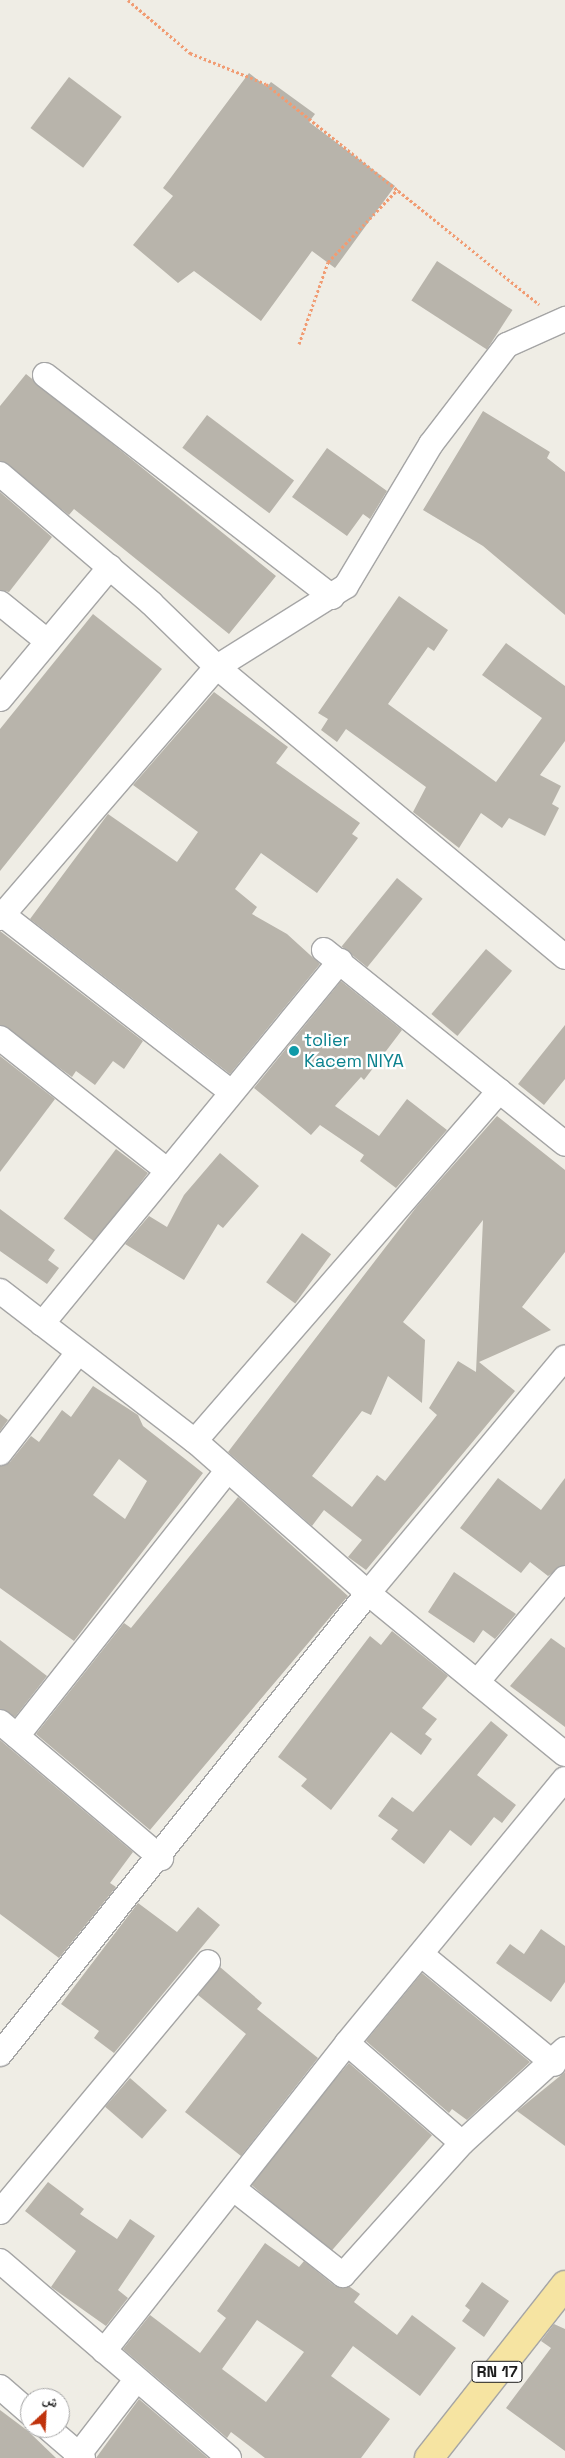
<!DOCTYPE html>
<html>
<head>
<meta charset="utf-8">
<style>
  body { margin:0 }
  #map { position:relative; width:565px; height:2458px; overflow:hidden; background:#efede5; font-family:"Space Grotesk","Noto Naskh Arabic",sans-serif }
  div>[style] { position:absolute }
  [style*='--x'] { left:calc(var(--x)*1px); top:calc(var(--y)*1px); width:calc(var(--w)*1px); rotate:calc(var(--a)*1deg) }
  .building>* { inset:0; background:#b8b4ab; transform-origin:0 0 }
  .path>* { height:3px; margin-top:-1.5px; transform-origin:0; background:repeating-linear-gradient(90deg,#f19c73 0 2.5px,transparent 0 5px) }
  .roads { filter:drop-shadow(1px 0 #a5a5a5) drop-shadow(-1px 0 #a5a5a5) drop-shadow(0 1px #a5a5a5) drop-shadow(0 -1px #a5a5a5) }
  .minor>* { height:24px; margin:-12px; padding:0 12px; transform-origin:12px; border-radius:12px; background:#fff }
  .primary>* { height:28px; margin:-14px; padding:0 14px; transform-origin:14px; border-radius:14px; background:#f6e4a2 }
  .dots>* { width:14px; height:14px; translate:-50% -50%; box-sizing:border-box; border:2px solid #fff; border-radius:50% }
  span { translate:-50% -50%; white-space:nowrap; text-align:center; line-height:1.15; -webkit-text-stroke:4.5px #fff; paint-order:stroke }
  .shield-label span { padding:1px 4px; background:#fff; border:1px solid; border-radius:4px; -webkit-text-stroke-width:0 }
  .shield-label { font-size:16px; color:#1e1e1e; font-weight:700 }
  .culture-label { font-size:18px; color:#0d838f }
  .left { translate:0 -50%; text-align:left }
  .north { position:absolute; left:20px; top:2388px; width:50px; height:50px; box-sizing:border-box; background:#fff; border:1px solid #a5a5a5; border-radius:50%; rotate:25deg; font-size:14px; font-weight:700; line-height:20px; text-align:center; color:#1e1e1e }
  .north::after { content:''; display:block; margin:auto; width:18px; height:22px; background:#c0330c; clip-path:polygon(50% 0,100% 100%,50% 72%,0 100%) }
</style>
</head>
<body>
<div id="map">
  <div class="building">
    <div style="clip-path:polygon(249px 73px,267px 87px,271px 82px,315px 114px,309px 122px,395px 186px,335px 268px,312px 251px,261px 321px,194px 271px,178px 283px,133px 245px,173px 196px,163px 188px)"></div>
    <div style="left:69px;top:77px;width:66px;height:64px;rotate:37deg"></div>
    <div style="left:437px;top:261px;width:90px;height:47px;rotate:33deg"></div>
    <div style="clip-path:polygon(26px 374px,276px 576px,229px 634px,74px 509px,69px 515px,0 461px,0 406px)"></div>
    <div style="clip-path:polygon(483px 411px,550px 452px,547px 458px,565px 472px,565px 615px,483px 546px,423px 510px)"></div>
    <div style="left:207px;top:415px;width:109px;height:41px;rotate:37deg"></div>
    <div style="clip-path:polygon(327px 448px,387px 491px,370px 519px,363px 514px,347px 536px,292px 497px)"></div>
    <div style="clip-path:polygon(0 492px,52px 537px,9px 592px,0 590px)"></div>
    <div style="clip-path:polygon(399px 596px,448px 630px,434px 651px,428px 647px,388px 704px,496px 782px,542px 718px,482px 675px,506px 643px,565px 686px,565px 741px,540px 775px,561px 786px,552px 804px,559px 808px,545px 836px,509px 818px,502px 828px,481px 813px,459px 848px,413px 812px,426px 787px,346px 729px,337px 742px,321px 730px,328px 719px,318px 713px)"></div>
    <div style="clip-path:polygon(93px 614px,162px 669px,0 871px,0 729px)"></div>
    <div style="clip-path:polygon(214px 692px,288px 747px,276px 763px,360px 823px,352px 834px,358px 838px,317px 893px,261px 853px,235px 889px,257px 907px,252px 914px,287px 934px,320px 964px,230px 1074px,30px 919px,108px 814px,177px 862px,198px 832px,133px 785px)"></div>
    <div style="left:397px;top:878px;width:33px;height:88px;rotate:39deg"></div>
    <div style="clip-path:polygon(0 931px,143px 1041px,124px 1069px,113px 1061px,95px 1085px,76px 1071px,72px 1077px,0 1025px)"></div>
    <div style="left:486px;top:949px;width:34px;height:85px;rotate:40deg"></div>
    <div style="clip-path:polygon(341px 981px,402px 1030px,364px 1080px,361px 1077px,335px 1106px,379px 1136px,407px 1099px,447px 1130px,396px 1188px,360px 1161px,364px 1155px,320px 1125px,311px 1135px,254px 1088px)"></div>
    <div style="clip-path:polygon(565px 1025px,565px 1079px,544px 1105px,518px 1084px)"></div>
    <div style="clip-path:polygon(0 1056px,55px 1099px,0 1172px)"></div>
    <div style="clip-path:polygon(evenodd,497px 1116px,565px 1170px,565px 1252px,522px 1307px,551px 1330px,479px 1362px,515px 1391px,366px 1570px,348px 1557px,362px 1540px,324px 1510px,312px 1526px,228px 1452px,418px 1205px,497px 1116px,483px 1220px,476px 1372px,458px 1361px,429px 1408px,437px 1415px,385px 1481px,377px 1475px,352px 1507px,312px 1476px,362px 1411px,371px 1415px,388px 1376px,422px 1403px,425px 1340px,403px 1322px,483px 1220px)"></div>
    <div style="left:116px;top:1149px;width:40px;height:87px;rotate:37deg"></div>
    <div style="clip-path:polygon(220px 1153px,259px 1186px,223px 1228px,218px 1224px,184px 1280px,125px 1244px,149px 1216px,167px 1227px,184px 1195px)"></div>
    <div style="clip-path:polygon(0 1209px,55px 1250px,48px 1260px,59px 1268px,47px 1284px,0 1251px)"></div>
    <div style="left:302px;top:1233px;width:36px;height:61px;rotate:36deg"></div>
    <div style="clip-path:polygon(evenodd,93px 1386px,138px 1415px,143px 1426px,203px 1473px,74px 1641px,0 1588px,0 1466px,10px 1462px,31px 1436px,39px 1442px,62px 1410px,71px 1417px,93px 1386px,119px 1459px,147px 1481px,125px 1519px,93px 1495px,119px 1459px)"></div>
    <div style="clip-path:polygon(0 1414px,8px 1420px,0 1431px)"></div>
    <div style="clip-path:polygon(498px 1478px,541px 1510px,565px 1478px,565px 1565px,548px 1576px,530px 1562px,521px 1573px,460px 1528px)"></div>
    <div style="clip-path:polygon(238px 1497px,348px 1596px,150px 1830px,36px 1734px,124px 1623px,131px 1628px)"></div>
    <div style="clip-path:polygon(454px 1572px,516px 1614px,495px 1639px,483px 1630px,474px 1643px,428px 1612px)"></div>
    <div style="clip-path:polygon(392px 1631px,448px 1676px,422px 1708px,437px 1719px,425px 1734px,432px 1739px,421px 1755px,391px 1732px,331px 1810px,301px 1786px,307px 1779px,278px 1757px,370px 1636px,381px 1645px)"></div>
    <div style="clip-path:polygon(551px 1638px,565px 1648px,565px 1727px,510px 1686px)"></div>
    <div style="clip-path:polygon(0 1640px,47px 1676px,15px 1717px,0 1709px)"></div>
    <div style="clip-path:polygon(491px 1721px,508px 1735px,477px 1775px,516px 1805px,502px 1823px,494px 1817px,471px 1846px,450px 1830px,424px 1864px,391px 1839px,398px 1830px,378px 1816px,392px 1797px,413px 1812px)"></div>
    <div style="clip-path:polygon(0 1740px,133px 1852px,110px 1883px,116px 1887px,59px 1958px,0 1914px)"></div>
    <div style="clip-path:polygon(138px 1903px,177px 1932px,198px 1907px,220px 1925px,114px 2053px,94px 2038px,99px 2031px,61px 2004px)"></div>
    <div style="clip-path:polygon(541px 1929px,565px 1946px,565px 1982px,551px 2002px,496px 1963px,510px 1944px,524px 1954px)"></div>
    <div style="clip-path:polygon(220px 1967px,262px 2003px,257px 2009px,318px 2058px,241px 2156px,185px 2112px,246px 2034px,198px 1995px)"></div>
    <div style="clip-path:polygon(422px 1973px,530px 2062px,467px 2120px,452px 2109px,449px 2113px,366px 2041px)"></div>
    <div style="left:349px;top:2063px;width:110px;height:156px;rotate:41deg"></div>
    <div style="clip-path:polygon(565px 2072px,565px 2146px,517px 2111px)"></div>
    <div style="left:130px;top:2078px;width:49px;height:38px;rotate:41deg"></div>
    <div style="clip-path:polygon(48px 2182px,84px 2209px,80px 2214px,117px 2239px,130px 2219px,155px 2236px,118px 2290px,128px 2298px,106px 2326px,51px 2287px,76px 2251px,25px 2211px)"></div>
    <div style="clip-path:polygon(evenodd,265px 2243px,299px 2267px,304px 2261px,335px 2286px,350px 2287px,360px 2294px,354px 2302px,397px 2335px,412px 2315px,456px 2348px,420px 2396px,353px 2346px,331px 2376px,390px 2419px,361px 2458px,265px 2458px,231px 2432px,227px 2438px,123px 2349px,150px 2315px,200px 2353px,226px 2318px,217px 2311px,265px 2243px,257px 2320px,304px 2352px,266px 2402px,222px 2369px,257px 2320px)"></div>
    <div style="clip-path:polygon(482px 2282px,509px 2301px,484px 2337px,462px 2321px,470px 2310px,465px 2306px)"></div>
    <div style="clip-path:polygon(554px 2324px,565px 2329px,565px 2451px,506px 2408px,551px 2348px,541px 2341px)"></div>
    <div style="clip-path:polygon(139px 2399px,208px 2458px,96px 2458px)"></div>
    <div style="clip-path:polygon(0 2410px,28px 2431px,56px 2458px,0 2458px)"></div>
  </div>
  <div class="path">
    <div style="--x:128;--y:0;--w:82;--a:40.5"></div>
    <div style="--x:190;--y:53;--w:82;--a:22.2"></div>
    <div style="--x:266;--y:84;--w:351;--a:38.9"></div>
    <div style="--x:299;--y:344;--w:87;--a:-70.5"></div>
    <div style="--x:328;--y:262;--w:101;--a:-46.2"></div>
  </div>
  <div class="roads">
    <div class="minor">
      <div style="--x:45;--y:375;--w:363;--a:37.7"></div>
      <div style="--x:0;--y:474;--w:199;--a:40.5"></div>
      <div style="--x:151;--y:603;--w:92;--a:44.1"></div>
      <div style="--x:217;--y:667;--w:453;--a:39.8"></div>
      <div style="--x:0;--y:603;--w:60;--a:39"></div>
      <div style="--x:0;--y:699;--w:172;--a:-50.2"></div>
      <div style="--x:3;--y:915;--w:289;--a:37.8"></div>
      <div style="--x:0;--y:918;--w:332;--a:-49.2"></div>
      <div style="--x:217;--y:667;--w:152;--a:-32.1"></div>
      <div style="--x:346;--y:586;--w:165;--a:-59.1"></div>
      <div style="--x:431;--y:444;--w:125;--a:-52.5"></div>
      <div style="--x:507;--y:345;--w:64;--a:-24.1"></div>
      <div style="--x:324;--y:950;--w:309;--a:38.8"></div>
      <div style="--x:0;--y:1038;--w:214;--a:38.4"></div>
      <div style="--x:0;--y:1291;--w:246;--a:37.6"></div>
      <div style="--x:195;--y:1441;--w:230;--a:41.3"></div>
      <div style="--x:368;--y:1593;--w:254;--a:39.3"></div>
      <div style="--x:42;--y:1324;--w:470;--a:-50.6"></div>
      <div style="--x:195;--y:1441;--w:464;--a:-49"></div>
      <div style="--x:0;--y:1453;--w:125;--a:-52.1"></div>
      <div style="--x:477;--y:1682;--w:136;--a:-49.8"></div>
      <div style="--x:0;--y:1722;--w:211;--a:40.2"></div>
      <div style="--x:17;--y:1736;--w:338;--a:-51.6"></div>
      <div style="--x:422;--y:1955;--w:171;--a:39.5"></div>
      <div style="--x:347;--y:2043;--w:152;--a:41"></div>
      <div style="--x:462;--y:2143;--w:139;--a:-42.4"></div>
      <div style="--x:0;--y:2054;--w:590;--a:-51.4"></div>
      <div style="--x:368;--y:1593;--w:307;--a:-50.1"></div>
      <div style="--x:234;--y:2189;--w:139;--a:38.3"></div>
      <div style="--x:343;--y:2275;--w:178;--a:-48"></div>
      <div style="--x:0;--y:2212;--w:325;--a:-50.2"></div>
      <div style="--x:0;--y:2261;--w:302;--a:40.7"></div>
      <div style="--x:104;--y:2351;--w:392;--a:-51.7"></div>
      <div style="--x:347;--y:2043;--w:342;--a:-50.5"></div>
      <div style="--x:0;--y:2387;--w:40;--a:41"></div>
      <div style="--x:48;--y:2428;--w:46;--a:40.6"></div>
      <div style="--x:76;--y:2458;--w:98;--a:-52.4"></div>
    </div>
    <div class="primary">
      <div style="--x:429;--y:2458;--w:220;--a:-51.8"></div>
    </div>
  </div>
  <div class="dots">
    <div style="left:294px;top:1051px;background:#0f9aa8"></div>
  </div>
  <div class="shield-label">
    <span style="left:497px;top:2372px">RN 17</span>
  </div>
  <div class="culture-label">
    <span class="left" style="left:304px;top:1051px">tolier<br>Kacem NIYA</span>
  </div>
  <div class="north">ش</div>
</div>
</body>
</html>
